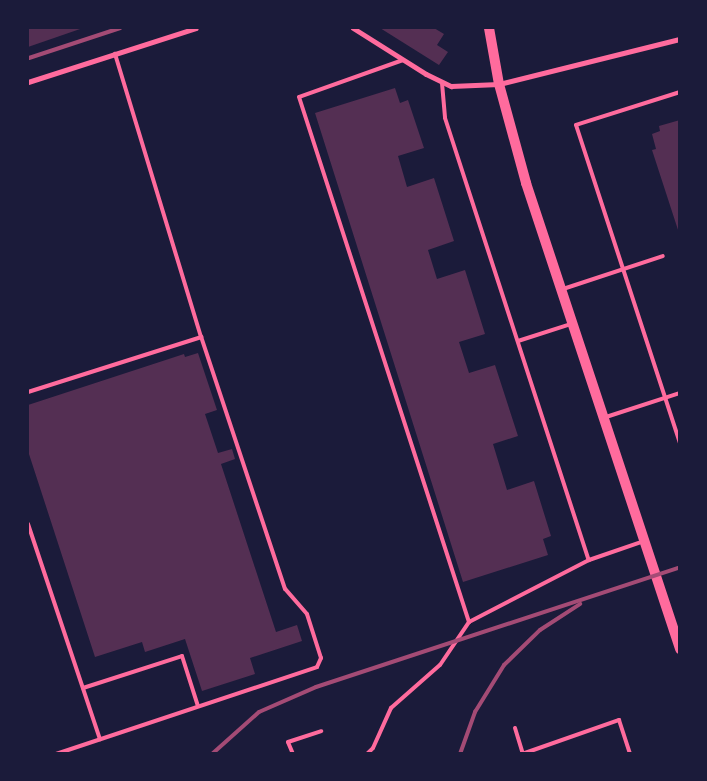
<!DOCTYPE html>
<html>
<head>
<meta charset="utf-8">
<style>
  body { margin:0 }
  #map { position:relative; width:707px; height:781px; overflow:hidden; background:#1b1b3a; font-family:"Fira Sans",sans-serif }
  div>[style] { position:absolute }
  [style*='--x'] { left:calc(var(--x)*1px); top:calc(var(--y)*1px); width:calc(var(--w)*1px); rotate:calc(var(--a)*1deg) }
  .building>* { inset:0; background:#542f53 }
  .service>* { height:4px; margin:-2px; padding:0 2px; transform-origin:2px; border-radius:2px; background:#ff6b9d }
  .minor>* { height:5px; margin:-2.5px; padding:0 2.5px; transform-origin:2.5px; border-radius:2.5px; background:#ff6b9d }
  .secondary>* { height:10px; margin:-5px; padding:0 5px; transform-origin:5px; border-radius:5px; background:#ff6b9d }
  .rail>* { height:4px; margin:-2px; padding:0 2px; transform-origin:2px; border-radius:2px; background:#a44b75 }
  span { translate:-50% -50%; white-space:nowrap; text-align:center; line-height:1.15; -webkit-text-stroke:5px #1b1b3a; paint-order:stroke }
  .frame { position:absolute; inset:0; border:29px solid #1b1b3a; pointer-events:none }
</style>
</head>
<body>
<div id="map">
  <div class="building">
    <div style="clip-path:polygon(28px 28px,83px 28px,28px 47px)"></div>
    <div style="clip-path:polygon(380px 28px,434px 28px,444px 34px,437px 45px,448px 52px,439px 65px)"></div>
    <div style="clip-path:polygon(395px 88px,400px 103px,408px 100px,424px 148px,398px 156px,407px 187px,434px 178px,454px 241px,428px 250px,437px 279px,465px 270px,485px 334px,459px 342px,469px 373px,495px 365px,518px 436px,493px 444px,507px 490px,534px 481px,551px 536px,543px 539px,548px 555px,463px 582px,315px 113px)"></div>
    <div style="clip-path:polygon(680px 120px,680px 233px,679px 233px,652px 150px,656px 149px,652px 134px,660px 131px,659px 126px)"></div>
    <div style="clip-path:polygon(198px 353px,217px 410px,205px 414px,218px 453px,232px 449px,235px 459px,221px 464px,276px 632px,297px 625px,302px 641px,250px 658px,255px 674px,202px 691px,185px 639px,145px 652px,142px 642px,95px 657px,28px 451px,28px 405px,184px 354px,185px 357px)"></div>
  </div>
  <div class="service">
    <div style="--x:403;--y:60;--w:110;--a:160.4"></div>
    <div style="--x:299;--y:97;--w:552;--a:72.06"></div>
    <div style="--x:469;--y:622;--w:135;--a:-27.3"></div>
    <div style="--x:589;--y:560;--w:58;--a:-19.1"></div>
    <div style="--x:442;--y:83;--w:35;--a:85"></div>
    <div style="--x:445;--y:118;--w:465;--a:72"></div>
    <div style="--x:680;--y:92;--w:109;--a:162.4"></div>
    <div style="--x:576;--y:125;--w:336;--a:71.9"></div>
    <div style="--x:563;--y:289;--w:105;--a:-18.3"></div>
    <div style="--x:518;--y:341;--w:56;--a:-17.8"></div>
    <div style="--x:28;--y:392;--w:182;--a:-17.6"></div>
    <div style="--x:606;--y:417;--w:78;--a:-18"></div>
    <div style="--x:28;--y:524;--w:227;--a:71.5"></div>
    <div style="--x:83;--y:688;--w:104;--a:-17.9"></div>
    <div style="--x:182;--y:656;--w:52;--a:72.3"></div>
    <div style="--x:515;--y:728;--w:27;--a:73"></div>
    <div style="--x:56;--y:754;--w:275;--a:-18.4"></div>
    <div style="--x:317;--y:667;--w:10;--a:-66"></div>
    <div style="--x:321;--y:658;--w:46;--a:-107.7"></div>
    <div style="--x:307;--y:614;--w:33;--a:-131"></div>
    <div style="--x:285;--y:589;--w:266;--a:-108.4"></div>
    <div style="--x:201;--y:337;--w:296;--a:-106.9"></div>
    <div style="--x:293;--y:754;--w:13;--a:-113"></div>
    <div style="--x:288;--y:742;--w:35;--a:-18"></div>
    <div style="--x:367;--y:754;--w:8;--a:-45"></div>
    <div style="--x:373;--y:748;--w:44;--a:-65.8"></div>
    <div style="--x:391;--y:708;--w:65;--a:-41.3"></div>
    <div style="--x:440;--y:665;--w:52;--a:-56"></div>
    <div style="--x:522;--y:754;--w:103;--a:-19.3"></div>
    <div style="--x:619;--y:720;--w:36;--a:72"></div>
  </div>
  <div class="minor">
    <div style="--x:353;--y:28;--w:86;--a:32.2"></div>
    <div style="--x:426;--y:74;--w:28;--a:26"></div>
    <div style="--x:451;--y:86;--w:48;--a:-2.4"></div>
    <div style="--x:499;--y:84;--w:187;--a:-14"></div>
    <div style="--x:28;--y:82;--w:176;--a:-17.8"></div>
  </div>
  <div class="secondary">
    <div style="--x:489;--y:28;--w:57;--a:79.9"></div>
    <div style="--x:499;--y:84;--w:103;--a:74.7"></div>
    <div style="--x:526;--y:183;--w:491;--a:71.7"></div>
  </div>
  <div class="rail">
    <div style="--x:29;--y:58;--w:96;--a:-18.2"></div>
    <div style="--x:212;--y:754;--w:63;--a:-41.8"></div>
    <div style="--x:259;--y:712;--w:62;--a:-23.7"></div>
    <div style="--x:316;--y:687;--w:383;--a:-18.2"></div>
    <div style="--x:460;--y:754;--w:45;--a:-70.3"></div>
    <div style="--x:475;--y:712;--w:55;--a:-58.3"></div>
    <div style="--x:504;--y:665;--w:50;--a:-44.2"></div>
    <div style="--x:540;--y:630;--w:48;--a:-33"></div>
  </div>
  <div class="frame"></div>
</div>
</body>
</html>
